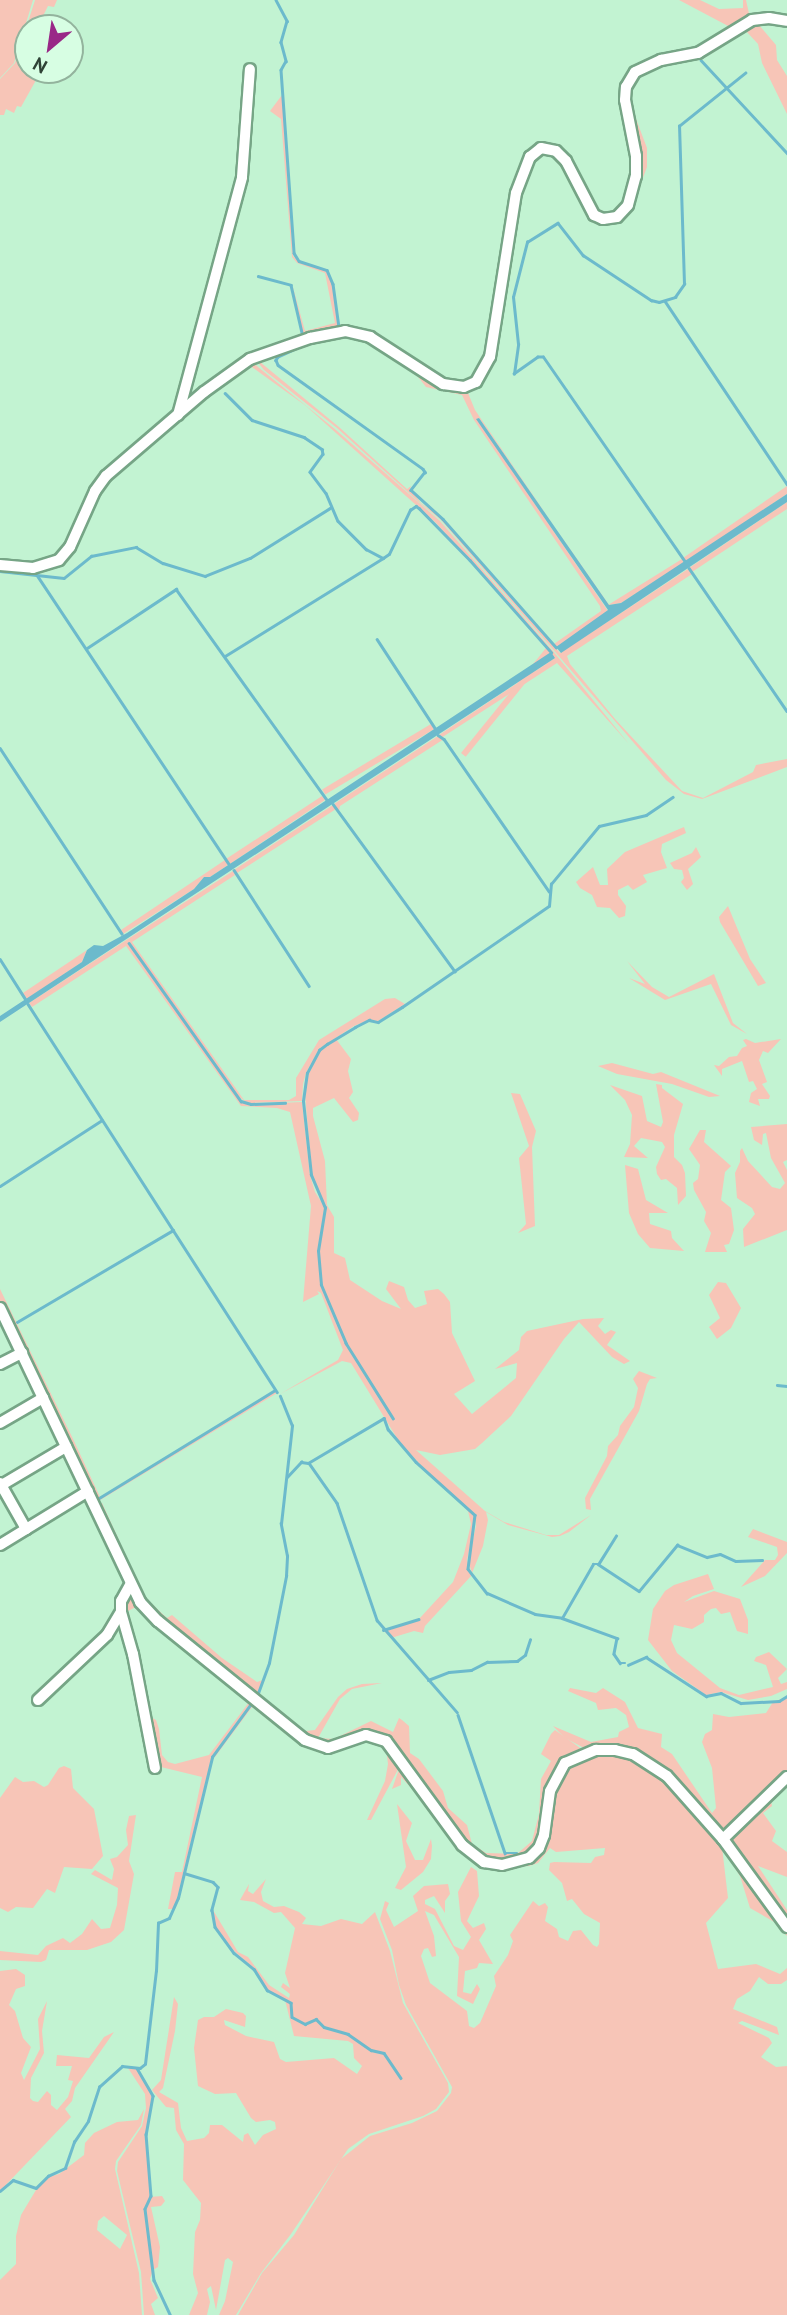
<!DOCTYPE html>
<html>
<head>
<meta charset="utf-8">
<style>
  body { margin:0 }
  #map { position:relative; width:787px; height:2315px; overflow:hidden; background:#c2f3d2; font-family:"PT Sans",sans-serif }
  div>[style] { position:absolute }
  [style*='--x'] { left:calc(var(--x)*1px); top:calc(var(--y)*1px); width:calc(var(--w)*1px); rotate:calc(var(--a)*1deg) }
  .green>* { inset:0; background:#f7c5b7; transform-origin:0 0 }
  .water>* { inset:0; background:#6cbacc }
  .stream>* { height:2.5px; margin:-1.25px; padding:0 1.25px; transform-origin:1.25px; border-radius:1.25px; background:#6cbacc }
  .roads { filter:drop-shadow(2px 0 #76a586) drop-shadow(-2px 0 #76a586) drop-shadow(0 2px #76a586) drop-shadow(0 -2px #76a586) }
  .minor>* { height:10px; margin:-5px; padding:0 5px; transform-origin:5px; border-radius:5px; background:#fff }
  span { translate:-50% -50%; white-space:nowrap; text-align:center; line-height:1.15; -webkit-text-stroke:7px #d7fee3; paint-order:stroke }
  .north { position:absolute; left:14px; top:14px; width:70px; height:70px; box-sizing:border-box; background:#d7fee3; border:2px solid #93b39d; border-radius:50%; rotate:209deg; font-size:19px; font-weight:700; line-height:28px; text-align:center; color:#2e4235 }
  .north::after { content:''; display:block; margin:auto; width:24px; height:32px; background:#992887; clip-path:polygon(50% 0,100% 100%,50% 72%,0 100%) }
</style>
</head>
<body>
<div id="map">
  <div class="green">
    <div style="clip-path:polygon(0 0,33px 0,14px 63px,0 78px)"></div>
    <div style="clip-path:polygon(35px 0,57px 0,54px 7px,48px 6px,37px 28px,28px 28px,28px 70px,40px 73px,21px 107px,17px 106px,14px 113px,6px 109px,4px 115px,0 115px,0 79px,15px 63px)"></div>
    <div style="clip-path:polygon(679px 0,700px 0,719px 9px,743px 8px,743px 0,746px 0,750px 18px,703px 48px,649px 62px,632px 71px,631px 68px,653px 59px,700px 47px,730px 27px)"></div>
    <div style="clip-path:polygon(769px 20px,787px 23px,759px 25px,776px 45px,777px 60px,787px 76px,787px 114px,762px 63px,758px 44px,745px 30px,738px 32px,708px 54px,662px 64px,647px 70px,636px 78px,631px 96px,633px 111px,647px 148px,647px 167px,630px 212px,621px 223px,610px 225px,592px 219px,554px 155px,543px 152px,535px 158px,521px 190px,516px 209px,519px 216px,514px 220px,497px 350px,485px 376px,468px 393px,475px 410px,608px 605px,682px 559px,684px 563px,621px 603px,609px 605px,479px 418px,477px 419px,608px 611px,557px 647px,554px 644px,601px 611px,600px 606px,474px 420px,462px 395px,426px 387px,411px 368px,355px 336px,309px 342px,260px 362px,339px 427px,407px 489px,411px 486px,410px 489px,421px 503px,443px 519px,560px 653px,688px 569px,692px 574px,567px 656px,570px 664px,615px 719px,682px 791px,703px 798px,753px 772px,756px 765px,787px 759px,787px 767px,702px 799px,684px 794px,666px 780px,441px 520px,419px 502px,337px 428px,264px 370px,256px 360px,321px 337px,351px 333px,369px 338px,442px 386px,465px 389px,477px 384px,492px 357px,517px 193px,532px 158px,542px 150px,555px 152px,564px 162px,592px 216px,602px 221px,618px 219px,630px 205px,638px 171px,627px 107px,628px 88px,633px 78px,648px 67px,699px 55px,735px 31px,753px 22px)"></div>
    <div style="clip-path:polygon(282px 95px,293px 256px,299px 262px,326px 271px,332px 284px,338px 326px,303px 336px,292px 284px,305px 331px,335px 323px,325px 273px,297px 263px,292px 257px,281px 119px,270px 111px)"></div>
    <div style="clip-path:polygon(253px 363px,336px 430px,440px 521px,553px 651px,629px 744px,557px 663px,441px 738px,439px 735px,555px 658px,436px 523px,306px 406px,249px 365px)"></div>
    <div style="clip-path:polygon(787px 486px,787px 494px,686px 562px,683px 558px)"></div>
    <div style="clip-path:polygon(787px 502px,787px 509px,692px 572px,689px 568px)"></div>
    <div style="left:546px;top:648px;width:6px;height:135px;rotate:39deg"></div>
    <div style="left:431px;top:724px;width:6px;height:127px;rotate:59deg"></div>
    <div style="clip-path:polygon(438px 736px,444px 739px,340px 806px,339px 811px,334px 804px)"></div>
    <div style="clip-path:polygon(322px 796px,325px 800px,230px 864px,226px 859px)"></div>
    <div style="clip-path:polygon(333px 805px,336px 809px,237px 873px,234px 870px)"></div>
    <div style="clip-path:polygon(684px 827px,686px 833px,662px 844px,661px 852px,667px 868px,643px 875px,647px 882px,633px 890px,628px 885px,618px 890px,618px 895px,626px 906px,625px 916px,619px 918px,610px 908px,597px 907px,592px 895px,580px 888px,576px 882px,593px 867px,600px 885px,608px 885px,607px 869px,625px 852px)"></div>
    <div style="clip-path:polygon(696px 847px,701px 857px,688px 869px,693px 884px,687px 890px,681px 882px,684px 878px,682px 870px,674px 869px,670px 863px,692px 853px)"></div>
    <div style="clip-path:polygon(225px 860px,228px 865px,210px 877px,204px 877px,194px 889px,123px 934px,121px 930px)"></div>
    <div style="clip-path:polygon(233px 871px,235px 875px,132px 942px,244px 1100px,289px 1100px,296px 1096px,296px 1078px,319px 1040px,385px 999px,395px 998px,405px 1004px,378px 1021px,369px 1020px,354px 1026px,319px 1049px,306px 1073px,303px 1084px,302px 1101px,247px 1103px,237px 1095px,129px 943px,241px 1101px,251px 1104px,302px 1102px,310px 1175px,315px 1192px,324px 1206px,312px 1175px,304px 1084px,320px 1050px,336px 1039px,351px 1059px,348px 1071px,353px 1092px,349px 1098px,359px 1113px,358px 1120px,353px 1122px,334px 1098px,313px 1108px,313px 1116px,325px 1161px,327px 1205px,334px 1217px,334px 1253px,345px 1258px,350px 1280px,382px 1301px,401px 1309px,386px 1289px,389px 1281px,404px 1287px,408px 1300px,415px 1308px,427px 1304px,424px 1291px,438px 1289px,444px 1294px,450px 1302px,452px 1333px,475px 1381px,454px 1394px,472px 1414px,516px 1378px,517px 1363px,495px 1369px,519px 1350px,521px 1337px,527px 1331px,583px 1319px,604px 1318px,598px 1326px,605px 1334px,611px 1330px,616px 1332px,607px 1345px,630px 1361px,624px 1364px,612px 1357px,579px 1322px,564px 1339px,511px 1416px,482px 1443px,475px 1449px,440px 1455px,416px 1450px,485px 1511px,504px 1522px,546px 1535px,559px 1535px,591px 1515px,569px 1532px,560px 1536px,552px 1537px,508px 1525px,486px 1512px,488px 1520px,483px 1546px,472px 1573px,468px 1560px,476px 1526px,475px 1514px,427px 1472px,400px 1443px,351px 1363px,342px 1361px,280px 1394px,338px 1360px,343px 1350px,321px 1293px,317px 1291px,319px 1294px,303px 1302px,311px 1206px,290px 1112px,277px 1108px,241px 1106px,126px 946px,32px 1007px,29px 1003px)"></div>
    <div style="clip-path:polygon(728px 906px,750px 959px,766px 983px,758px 986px,720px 922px,719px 917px)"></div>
    <div style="clip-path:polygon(87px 950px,82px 962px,27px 999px,23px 993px)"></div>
    <div style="clip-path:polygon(627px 961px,652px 987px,669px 997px,714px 974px,733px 1023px,747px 1034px,731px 1025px,711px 984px,665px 1000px,629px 978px,645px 984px)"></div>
    <div style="clip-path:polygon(746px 1039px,755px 1043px,781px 1039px,768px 1053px,763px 1051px,759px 1060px,767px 1082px,762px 1084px,770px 1096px,769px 1099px,758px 1099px,760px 1106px,749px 1102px,751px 1093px,757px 1089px,753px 1081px,749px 1082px,742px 1061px,722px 1069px,722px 1076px,714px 1065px,719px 1066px,729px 1057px,737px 1056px,742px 1048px,747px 1046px,743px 1040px)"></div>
    <div style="clip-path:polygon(612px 1063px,653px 1074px,661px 1072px,720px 1096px,709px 1097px,672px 1084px,617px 1074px,598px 1066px)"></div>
    <div style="clip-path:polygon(656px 1084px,662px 1085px,662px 1088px,683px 1104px,674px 1135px,674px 1157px,682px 1165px,685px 1173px,686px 1196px,678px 1205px,677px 1188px,666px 1179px,661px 1180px,657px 1174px,656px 1167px,665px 1147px,662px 1142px,641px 1138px,634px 1146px,648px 1158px,624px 1157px,630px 1144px,632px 1115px,625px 1100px,610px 1085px,642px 1096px,647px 1121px,661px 1127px,663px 1122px)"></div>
    <div style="clip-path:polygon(511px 1093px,520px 1094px,536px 1131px,532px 1147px,535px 1226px,518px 1233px,526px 1224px,519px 1158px,529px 1146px)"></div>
    <div style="clip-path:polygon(787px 1124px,787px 1160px,783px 1162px,787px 1170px,787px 1230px,744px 1247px,743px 1229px,755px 1214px,752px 1208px,737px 1198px,735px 1173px,740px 1162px,740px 1151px,742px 1148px,748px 1161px,772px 1187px,780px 1189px,785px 1183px,771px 1158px,766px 1133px,763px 1134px,762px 1145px,754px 1140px,751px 1127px)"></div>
    <div style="clip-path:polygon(700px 1130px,706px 1130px,704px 1142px,731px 1166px,725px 1172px,721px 1200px,731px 1208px,734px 1230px,729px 1244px,724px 1245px,727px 1252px,705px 1252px,711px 1233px,704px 1221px,706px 1212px,694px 1190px,693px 1183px,698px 1179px,700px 1165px,689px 1149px)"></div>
    <div style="clip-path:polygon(625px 1165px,638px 1169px,646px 1200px,668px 1213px,649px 1213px,650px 1224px,671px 1231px,672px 1238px,684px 1251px,650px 1248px,638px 1234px,629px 1213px)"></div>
    <div style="clip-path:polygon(718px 1282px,726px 1283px,741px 1308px,731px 1328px,717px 1339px,709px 1327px,720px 1318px,709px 1295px)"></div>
    <div style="clip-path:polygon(0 1289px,74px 1441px,100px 1497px,98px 1500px,275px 1391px,277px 1393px,97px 1502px,0 1303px)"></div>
    <div style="clip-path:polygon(639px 1371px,657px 1378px,650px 1379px,647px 1384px,639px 1411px,590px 1499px,591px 1510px,586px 1509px,585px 1498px,607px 1456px,608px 1446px,618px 1435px,620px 1426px,634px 1407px,638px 1388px,633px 1379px)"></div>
    <div style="clip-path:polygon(457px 1498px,476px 1518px,467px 1560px,472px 1575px,425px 1626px,423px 1633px,414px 1631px,391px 1638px,384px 1631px,419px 1619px,453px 1582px,464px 1554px,471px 1524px,468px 1511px)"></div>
    <div style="clip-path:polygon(102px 1503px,145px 1598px,167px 1618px,172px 1615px,222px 1658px,257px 1682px,263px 1680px,256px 1696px,145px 1606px,99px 1505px)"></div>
    <div style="clip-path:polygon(753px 1529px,787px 1542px,787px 1553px,765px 1576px,741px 1587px,765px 1560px,775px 1560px,778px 1555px,777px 1547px,748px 1537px)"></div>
    <div style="clip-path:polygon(708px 1574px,714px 1589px,693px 1596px,684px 1602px,714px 1591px,740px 1599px,748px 1620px,748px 1634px,737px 1631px,730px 1612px,721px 1614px,716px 1608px,711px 1609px,704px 1615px,704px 1622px,692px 1629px,674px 1625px,671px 1640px,677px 1653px,720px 1688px,739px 1695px,773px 1687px,766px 1665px,754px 1661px,756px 1657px,769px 1652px,787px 1669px,778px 1678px,781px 1684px,787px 1682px,787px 1689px,771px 1696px,748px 1700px,721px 1692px,706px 1695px,672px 1671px,648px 1640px,653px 1609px,665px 1591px,674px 1585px)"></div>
    <div style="clip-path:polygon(130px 1594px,137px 1606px,310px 1746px,379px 1740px,402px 1762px,371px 1820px,367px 1820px,385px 1781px,388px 1764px,386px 1747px,376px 1742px,361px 1741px,332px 1752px,318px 1752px,255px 1703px,215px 1757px,213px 1757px,252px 1701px,212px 1756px,177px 1899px,174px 1909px,168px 1909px,175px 1872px,182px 1872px,202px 1777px,161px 1767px,149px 1716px,156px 1720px,159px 1729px,162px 1755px,168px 1762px,175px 1764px,209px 1755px,250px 1701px,136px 1607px,124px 1613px,124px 1601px)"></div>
    <div style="clip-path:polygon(382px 1683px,352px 1689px,340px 1699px,318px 1738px,334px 1739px,371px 1721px,393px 1732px,399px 1718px,402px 1720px,409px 1726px,410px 1753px,419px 1759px,443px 1791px,448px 1808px,467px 1825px,472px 1844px,486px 1853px,517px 1854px,532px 1841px,539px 1814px,541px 1779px,551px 1761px,541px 1754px,551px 1734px,555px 1730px,583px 1750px,565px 1761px,532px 1852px,499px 1862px,473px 1853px,377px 1735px,334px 1745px,297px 1732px,315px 1730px,338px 1697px,347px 1689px,362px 1684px)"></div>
    <div style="clip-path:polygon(570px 1688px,596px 1693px,603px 1688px,625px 1702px,638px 1728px,662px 1734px,661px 1747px,672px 1754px,712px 1813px,716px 1808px,712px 1768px,702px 1742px,705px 1734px,712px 1730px,713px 1714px,729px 1717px,766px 1713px,773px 1702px,787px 1697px,787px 1775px,725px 1834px,646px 1757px,586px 1749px,565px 1738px,553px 1726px,591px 1742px,618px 1737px,619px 1732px,629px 1727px,626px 1715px,616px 1708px,598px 1710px,596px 1703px,568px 1691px)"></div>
    <div style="clip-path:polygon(614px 1752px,652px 1766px,721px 1841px,787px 1932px,787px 1936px,776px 1923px,750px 1908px,740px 1876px,722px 1847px,728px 1898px,706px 1923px,718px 1969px,756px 1964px,780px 1974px,787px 1968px,787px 1980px,781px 1984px,768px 1984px,759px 1977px,750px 1991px,737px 1999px,733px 2009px,777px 2027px,779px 2035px,742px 2021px,738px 2023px,769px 2038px,772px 2043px,761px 2057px,776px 2067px,787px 2066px,787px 2315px,238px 2315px,262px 2273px,294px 2235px,341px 2159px,370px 2136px,412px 2123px,437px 2111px,451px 2093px,452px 2087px,406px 2005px,399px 1985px,392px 1950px,380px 1919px,385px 1901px,389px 1903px,386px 1910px,394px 1927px,418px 1911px,413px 1896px,424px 1886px,448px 1884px,450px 1894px,445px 1901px,445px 1913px,434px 1896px,425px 1900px,425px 1904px,435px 1909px,454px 1946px,463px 1950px,471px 1937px,461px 1921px,458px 1892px,471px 1867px,477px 1871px,479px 1896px,467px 1921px,473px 1928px,484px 1923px,486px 1929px,479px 1940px,493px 1964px,479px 1963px,477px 1968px,465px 1971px,463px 1992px,471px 1994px,477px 1984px,480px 1989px,473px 2004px,457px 1996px,459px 1957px,434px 1915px,425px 1911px,434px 1936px,436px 1956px,432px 1957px,428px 1948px,424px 1949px,421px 1956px,430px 1983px,467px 2011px,469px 2026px,474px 2028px,480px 2023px,496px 1986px,494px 1976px,508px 1955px,513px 1941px,510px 1935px,533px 1901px,539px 1906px,545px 1903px,548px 1907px,545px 1921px,557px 1929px,559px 1937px,568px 1941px,573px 1931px,581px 1930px,593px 1945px,597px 1947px,599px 1944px,600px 1923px,584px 1914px,572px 1899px,567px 1901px,562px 1883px,549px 1870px,550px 1863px,554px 1862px,591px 1863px,595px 1857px,604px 1855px,605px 1848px,556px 1852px,550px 1848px,538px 1863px,529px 1866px,486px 1868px,473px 1862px,458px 1849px,420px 1797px,401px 1777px,401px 1785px,392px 1789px,398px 1772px,401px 1769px,477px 1862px,532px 1859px,558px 1776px,576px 1758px)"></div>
    <div style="clip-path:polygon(64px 1766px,71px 1769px,73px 1788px,94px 1809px,103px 1856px,92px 1869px,64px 1867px,55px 1893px,47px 1889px,33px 1908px,16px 1907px,8px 1912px,0 1908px,0 1798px,15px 1777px,23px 1782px,34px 1781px,44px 1787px,48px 1785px,59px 1768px)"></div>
    <div style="clip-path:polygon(770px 1797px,772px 1806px,763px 1813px,776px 1831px,772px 1841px,787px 1852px,787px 1877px,758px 1866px,787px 1910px,787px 1923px,729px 1840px)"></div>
    <div style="clip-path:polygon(397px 1804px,412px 1823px,406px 1841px,415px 1860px,423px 1860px,431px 1839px,432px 1846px,431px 1859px,423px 1872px,401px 1890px,395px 1888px,406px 1867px)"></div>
    <div style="clip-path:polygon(136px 1815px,129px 1861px,134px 1874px,124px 1930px,111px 1942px,87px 1950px,49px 1950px,46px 1960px,41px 1962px,0 1960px,0 1951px,38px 1955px,46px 1946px,63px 1938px,70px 1943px,82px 1934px,92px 1919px,101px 1929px,110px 1928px,117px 1905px,118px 1888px,91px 1874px,95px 1870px,112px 1880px,114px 1869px,110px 1859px,117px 1857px,128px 1845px,126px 1830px,129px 1816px)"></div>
    <div style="clip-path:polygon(266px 1879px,261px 1892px,263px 1901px,274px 1907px,284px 1906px,299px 1912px,306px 1918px,302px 1924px,321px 1926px,341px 1919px,362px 1924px,375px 1912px,390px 1951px,403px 2003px,448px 2083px,449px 2092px,436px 2109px,423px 2116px,369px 2134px,348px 2149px,291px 2234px,261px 2273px,236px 2315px,219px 2315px,225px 2301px,233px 2262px,228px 2258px,225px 2260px,216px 2310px,211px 2286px,207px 2289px,210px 2302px,207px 2315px,189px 2315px,198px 2293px,193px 2274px,195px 2232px,200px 2220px,201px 2203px,183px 2180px,184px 2144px,176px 2130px,174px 2108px,166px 2107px,152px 2090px,161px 2080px,174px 1997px,178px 2004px,175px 2031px,163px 2088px,159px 2092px,178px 2103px,181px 2128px,187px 2141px,204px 2138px,209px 2133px,210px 2125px,222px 2125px,243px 2142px,244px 2135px,248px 2133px,255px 2145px,263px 2135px,276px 2129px,275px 2122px,270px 2120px,256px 2122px,251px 2118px,236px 2093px,215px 2094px,198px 2086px,194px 2048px,198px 2020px,204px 2017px,214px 2017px,226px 2009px,243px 2013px,246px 2016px,245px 2027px,224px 2020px,225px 2025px,246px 2036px,274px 2042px,280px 2059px,286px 2062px,334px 2058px,357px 2074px,362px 2066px,354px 2058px,353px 2044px,348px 2041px,294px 2036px,285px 2000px,267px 1990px,254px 1968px,235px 1952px,215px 1927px,213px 1910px,238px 1952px,248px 1957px,269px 1985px,289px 1998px,290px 1994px,281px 1987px,283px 1983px,290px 1988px,285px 1973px,295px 1928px,281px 1912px,274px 1913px,254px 1902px,240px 1900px,249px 1884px,248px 1891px,253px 1894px)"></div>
    <div style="clip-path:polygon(16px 1969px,25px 1975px,25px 1986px,16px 1989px,9px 2005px,15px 2011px,23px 2038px,31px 2047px,21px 2073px,24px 2080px,40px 2049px,38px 2019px,47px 2001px,42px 2031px,44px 2053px,31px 2078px,30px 2098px,33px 2101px,38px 2102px,47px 2091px,51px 2095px,51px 2105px,57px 2110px,68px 2097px,73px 2081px,68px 2080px,72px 2066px,56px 2066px,57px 2055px,89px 2058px,104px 2037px,114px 2032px,75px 2088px,72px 2101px,65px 2109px,71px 2117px,0 2191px,0 1971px)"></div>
    <div style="clip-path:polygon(128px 2068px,137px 2069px,152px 2096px,146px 2134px,150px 2197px,162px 2196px,165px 2201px,161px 2206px,151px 2207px,160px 2247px,158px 2267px,153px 2270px,150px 2279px,158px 2298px,151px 2304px,155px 2315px,144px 2315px,141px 2272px,117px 2171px,118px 2162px,142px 2126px,146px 2108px,145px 2094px)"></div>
    <div style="clip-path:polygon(evenodd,144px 2109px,141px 2125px,116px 2161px,115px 2169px,139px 2273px,142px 2315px,0 2315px,0 2280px,16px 2264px,16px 2236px,21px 2215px,36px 2190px,48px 2177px,59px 2174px,84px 2155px,85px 2143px,94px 2133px,117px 2122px,138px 2120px,144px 2109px,104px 2216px,127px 2235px,120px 2249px,97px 2230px,98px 2221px,104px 2216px)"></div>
  </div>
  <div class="water">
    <div style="clip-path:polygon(479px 418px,609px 605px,621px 603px,787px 494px,787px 502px,561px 653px,556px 647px,608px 610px,476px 419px)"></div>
    <div style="clip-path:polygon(551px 652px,555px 658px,0 1022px,0 1016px,82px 962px,87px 950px,94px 945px,103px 946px,127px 933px,194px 889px,204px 877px,210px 877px)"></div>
  </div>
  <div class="stream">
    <div style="--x:276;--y:0;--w:24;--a:62"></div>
    <div style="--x:287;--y:21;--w:22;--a:106"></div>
    <div style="--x:281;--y:42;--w:20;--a:75"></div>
    <div style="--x:286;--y:61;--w:10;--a:119"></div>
    <div style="--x:281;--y:70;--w:183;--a:85.9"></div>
    <div style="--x:294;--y:253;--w:9;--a:58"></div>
    <div style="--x:299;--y:261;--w:29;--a:18"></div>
    <div style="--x:327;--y:270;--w:15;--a:67"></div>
    <div style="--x:333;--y:284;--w:43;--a:82.1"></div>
    <div style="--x:339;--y:327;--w:27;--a:170"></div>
    <div style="--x:701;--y:60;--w:127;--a:47.2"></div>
    <div style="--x:258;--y:276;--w:34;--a:15"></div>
    <div style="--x:291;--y:285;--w:53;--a:77"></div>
    <div style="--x:665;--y:301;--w:220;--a:56.3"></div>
    <div style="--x:304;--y:345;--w:29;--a:155"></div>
    <div style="--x:278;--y:357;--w:4;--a:124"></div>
    <div style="--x:276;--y:360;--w:5;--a:68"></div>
    <div style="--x:278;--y:365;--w:178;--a:35.6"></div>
    <div style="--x:423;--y:469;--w:4;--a:56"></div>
    <div style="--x:425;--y:472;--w:23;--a:128"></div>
    <div style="--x:411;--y:490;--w:43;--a:42.2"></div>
    <div style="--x:443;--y:519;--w:171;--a:48.6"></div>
    <div style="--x:225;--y:393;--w:38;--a:45"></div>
    <div style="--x:252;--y:420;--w:55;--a:18.1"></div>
    <div style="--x:304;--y:437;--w:22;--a:34"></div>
    <div style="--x:322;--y:449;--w:5;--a:79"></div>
    <div style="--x:323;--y:454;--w:22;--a:126"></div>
    <div style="--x:310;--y:472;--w:26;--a:53"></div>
    <div style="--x:326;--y:493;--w:30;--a:67"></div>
    <div style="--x:338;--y:521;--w:40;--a:45"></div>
    <div style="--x:366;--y:549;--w:19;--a:28"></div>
    <div style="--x:383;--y:558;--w:7;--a:-34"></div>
    <div style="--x:389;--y:554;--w:49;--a:-64.5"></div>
    <div style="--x:410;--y:510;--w:7;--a:-34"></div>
    <div style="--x:416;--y:506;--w:4;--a:34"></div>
    <div style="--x:419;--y:508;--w:73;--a:45.6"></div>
    <div style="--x:470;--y:560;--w:123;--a:48.6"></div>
    <div style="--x:685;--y:562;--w:249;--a:-124.7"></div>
    <div style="--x:543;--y:357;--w:5;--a:180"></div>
    <div style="--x:538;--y:357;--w:29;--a:145"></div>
    <div style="--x:514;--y:374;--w:30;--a:-82"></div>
    <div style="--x:518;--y:344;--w:47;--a:-96.1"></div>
    <div style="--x:513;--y:297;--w:57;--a:-75.7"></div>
    <div style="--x:527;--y:242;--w:36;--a:-32"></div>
    <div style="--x:558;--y:223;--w:41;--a:52"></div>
    <div style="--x:583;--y:255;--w:82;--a:33.5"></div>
    <div style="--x:651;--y:300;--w:8;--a:14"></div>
    <div style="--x:659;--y:302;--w:17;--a:-17"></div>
    <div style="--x:675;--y:297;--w:16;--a:-55"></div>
    <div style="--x:684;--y:284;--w:158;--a:-91.8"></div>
    <div style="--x:679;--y:126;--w:85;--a:-38.8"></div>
    <div style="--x:689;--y:568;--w:173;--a:55.6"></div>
    <div style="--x:0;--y:571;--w:64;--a:6.2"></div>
    <div style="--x:64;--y:578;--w:35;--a:-39"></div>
    <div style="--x:91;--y:556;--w:46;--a:-11.3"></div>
    <div style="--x:136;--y:547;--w:31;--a:31"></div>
    <div style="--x:163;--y:563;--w:44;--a:17.2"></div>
    <div style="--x:205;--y:576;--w:48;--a:-21.8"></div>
    <div style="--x:250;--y:558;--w:94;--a:-32"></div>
    <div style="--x:37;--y:575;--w:347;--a:56.4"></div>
    <div style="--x:377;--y:639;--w:106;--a:56.9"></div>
    <div style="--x:87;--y:648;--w:107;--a:-33.5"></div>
    <div style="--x:176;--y:589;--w:259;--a:54.4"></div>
    <div style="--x:225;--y:656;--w:186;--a:-31.8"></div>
    <div style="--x:438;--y:735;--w:7;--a:34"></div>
    <div style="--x:444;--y:739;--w:185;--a:55.4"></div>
    <div style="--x:0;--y:748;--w:222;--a:56.7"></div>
    <div style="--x:333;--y:804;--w:207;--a:53.9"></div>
    <div style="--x:234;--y:870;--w:138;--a:57.1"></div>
    <div style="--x:129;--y:943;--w:194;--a:54.7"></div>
    <div style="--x:241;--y:1101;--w:10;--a:17"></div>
    <div style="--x:251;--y:1104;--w:34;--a:-2"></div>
    <div style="--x:0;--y:959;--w:49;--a:57.6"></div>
    <div style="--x:28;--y:1004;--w:461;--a:57.3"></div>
    <div style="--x:0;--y:1186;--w:121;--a:-32.9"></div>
    <div style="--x:17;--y:1322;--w:181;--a:-30.5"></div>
    <div style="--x:777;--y:1385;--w:10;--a:6"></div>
    <div style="--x:393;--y:1419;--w:89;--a:-122.1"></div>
    <div style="--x:346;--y:1344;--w:64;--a:-113"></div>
    <div style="--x:321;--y:1285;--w:34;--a:-95"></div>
    <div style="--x:318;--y:1251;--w:44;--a:-80.8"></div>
    <div style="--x:325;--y:1208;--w:36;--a:-113"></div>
    <div style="--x:311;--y:1175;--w:74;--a:-96.2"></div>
    <div style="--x:303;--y:1101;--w:28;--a:-82"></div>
    <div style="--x:307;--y:1073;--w:26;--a:-62"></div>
    <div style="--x:319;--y:1050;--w:10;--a:-37"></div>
    <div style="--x:327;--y:1044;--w:33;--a:-31"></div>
    <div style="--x:355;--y:1027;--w:16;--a:-27"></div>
    <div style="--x:369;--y:1020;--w:9;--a:13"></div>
    <div style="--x:378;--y:1022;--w:28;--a:-32"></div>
    <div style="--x:402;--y:1007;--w:178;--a:-34.5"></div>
    <div style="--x:549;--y:906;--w:22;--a:-85"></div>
    <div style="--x:551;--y:884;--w:75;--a:-50.4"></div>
    <div style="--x:599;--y:826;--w:48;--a:-13.2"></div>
    <div style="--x:646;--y:815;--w:32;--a:-34"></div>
    <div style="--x:309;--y:1463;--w:49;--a:55"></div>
    <div style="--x:337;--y:1503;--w:124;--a:71.1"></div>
    <div style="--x:377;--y:1620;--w:122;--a:49"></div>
    <div style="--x:287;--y:1477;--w:21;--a:-47"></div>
    <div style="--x:301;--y:1462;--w:7;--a:8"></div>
    <div style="--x:308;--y:1463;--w:88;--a:-30.6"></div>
    <div style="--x:384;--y:1418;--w:12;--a:70"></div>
    <div style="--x:388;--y:1429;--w:43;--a:49.7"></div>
    <div style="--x:416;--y:1462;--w:79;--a:41.9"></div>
    <div style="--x:475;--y:1515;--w:54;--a:97.4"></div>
    <div style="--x:468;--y:1569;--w:31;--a:52"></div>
    <div style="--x:487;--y:1593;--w:52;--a:23.6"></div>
    <div style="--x:535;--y:1614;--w:27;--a:8"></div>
    <div style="--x:562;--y:1618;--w:59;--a:20"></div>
    <div style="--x:617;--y:1638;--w:16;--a:101"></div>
    <div style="--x:614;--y:1654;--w:11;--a:56"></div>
    <div style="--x:620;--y:1663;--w:5;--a:0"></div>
    <div style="--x:99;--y:1498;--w:206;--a:-31.5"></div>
    <div style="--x:599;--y:1563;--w:32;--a:-58"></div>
    <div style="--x:562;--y:1618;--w:62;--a:-60.1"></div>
    <div style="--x:593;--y:1564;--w:5;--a:0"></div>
    <div style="--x:598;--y:1564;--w:49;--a:33.4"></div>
    <div style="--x:639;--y:1591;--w:60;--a:-50.4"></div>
    <div style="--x:677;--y:1545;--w:32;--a:22"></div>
    <div style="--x:707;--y:1557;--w:13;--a:-13"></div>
    <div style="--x:720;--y:1554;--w:17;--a:24"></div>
    <div style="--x:736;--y:1561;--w:26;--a:-2"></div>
    <div style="--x:383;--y:1630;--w:37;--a:-17"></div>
    <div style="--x:628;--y:1665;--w:20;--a:-24"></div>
    <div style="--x:646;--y:1657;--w:72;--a:33"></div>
    <div style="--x:706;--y:1696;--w:15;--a:-11"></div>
    <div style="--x:721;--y:1693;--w:22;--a:27"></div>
    <div style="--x:741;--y:1703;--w:38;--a:-3"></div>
    <div style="--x:779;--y:1701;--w:9;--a:-32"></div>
    <div style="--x:428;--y:1680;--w:22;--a:-21"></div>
    <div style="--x:449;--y:1672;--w:22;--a:-5"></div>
    <div style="--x:471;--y:1670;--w:18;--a:-27"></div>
    <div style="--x:487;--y:1662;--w:30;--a:-2"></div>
    <div style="--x:517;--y:1661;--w:10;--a:-37"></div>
    <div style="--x:525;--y:1655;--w:16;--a:-72"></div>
    <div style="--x:257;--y:1696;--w:35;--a:-70"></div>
    <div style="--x:269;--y:1663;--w:89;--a:-78.9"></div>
    <div style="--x:286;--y:1576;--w:20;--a:-87"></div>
    <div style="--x:287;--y:1556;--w:33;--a:-101"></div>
    <div style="--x:281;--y:1524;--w:99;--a:-83.6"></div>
    <div style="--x:292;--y:1426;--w:32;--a:-112"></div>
    <div style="--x:458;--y:1715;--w:146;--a:71.2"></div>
    <div style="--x:505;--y:1853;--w:12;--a:0"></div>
    <div style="--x:184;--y:1873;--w:30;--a:17"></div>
    <div style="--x:213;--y:1882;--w:7;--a:45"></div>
    <div style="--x:218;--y:1887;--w:24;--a:105"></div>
    <div style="--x:212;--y:1910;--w:17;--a:80"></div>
    <div style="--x:215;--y:1927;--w:32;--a:54"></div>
    <div style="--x:234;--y:1953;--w:26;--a:39"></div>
    <div style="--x:254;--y:1969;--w:25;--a:58"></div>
    <div style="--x:267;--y:1990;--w:27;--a:28"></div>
    <div style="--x:291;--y:2003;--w:14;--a:86"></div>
    <div style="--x:292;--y:2017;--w:15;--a:28"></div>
    <div style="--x:305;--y:2024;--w:12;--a:-24"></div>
    <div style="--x:316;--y:2019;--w:11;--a:45"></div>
    <div style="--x:324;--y:2027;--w:25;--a:16"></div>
    <div style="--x:348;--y:2034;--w:28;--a:35"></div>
    <div style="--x:371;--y:2050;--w:13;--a:13"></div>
    <div style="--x:384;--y:2053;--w:30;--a:56"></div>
    <div style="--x:137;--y:2068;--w:32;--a:60"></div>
    <div style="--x:153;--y:2096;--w:39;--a:100"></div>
    <div style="--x:146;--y:2134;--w:62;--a:85.4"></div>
    <div style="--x:151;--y:2196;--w:14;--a:115"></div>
    <div style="--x:145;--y:2209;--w:72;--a:82.8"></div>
    <div style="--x:154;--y:2280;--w:38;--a:65"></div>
    <div style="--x:0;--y:2191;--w:17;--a:-40"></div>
    <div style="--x:13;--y:2180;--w:24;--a:19"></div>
    <div style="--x:36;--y:2188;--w:17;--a:-45"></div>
    <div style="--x:48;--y:2176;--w:19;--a:-25"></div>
    <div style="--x:65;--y:2168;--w:28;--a:-71"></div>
    <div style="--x:74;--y:2142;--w:25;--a:-56"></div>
    <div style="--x:88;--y:2121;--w:36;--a:-72"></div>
    <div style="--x:99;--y:2087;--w:31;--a:-42"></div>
    <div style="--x:122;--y:2066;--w:18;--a:6"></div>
    <div style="--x:140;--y:2068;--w:6;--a:-39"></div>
    <div style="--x:145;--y:2064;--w:94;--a:-83.3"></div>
    <div style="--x:156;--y:1971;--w:48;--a:-87.6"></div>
    <div style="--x:158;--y:1923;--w:12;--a:-24"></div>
    <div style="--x:169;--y:1918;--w:22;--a:-66"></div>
    <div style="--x:178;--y:1898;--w:145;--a:-76.4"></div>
    <div style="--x:212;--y:1757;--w:69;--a:-53.8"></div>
  </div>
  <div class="roads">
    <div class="minor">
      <div style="--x:178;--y:415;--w:246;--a:-74.9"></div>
      <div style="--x:242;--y:177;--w:108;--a:-85.8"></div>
      <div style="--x:0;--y:565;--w:33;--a:5"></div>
      <div style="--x:33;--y:568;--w:27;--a:-17"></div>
      <div style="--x:59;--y:560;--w:17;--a:-50"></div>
      <div style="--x:70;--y:547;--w:61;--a:-65.9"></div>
      <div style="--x:95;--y:491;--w:19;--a:-54"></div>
      <div style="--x:106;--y:476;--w:129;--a:-40.6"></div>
      <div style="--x:204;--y:392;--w:57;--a:-35.7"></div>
      <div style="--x:250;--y:359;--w:64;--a:-19.3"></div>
      <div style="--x:310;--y:338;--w:36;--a:-11"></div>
      <div style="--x:345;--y:331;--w:26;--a:13"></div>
      <div style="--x:370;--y:337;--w:87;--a:32.8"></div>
      <div style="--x:443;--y:384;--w:21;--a:8"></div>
      <div style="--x:464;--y:387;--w:13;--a:-23"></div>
      <div style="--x:476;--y:382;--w:29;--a:-61"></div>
      <div style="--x:490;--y:357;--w:166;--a:-81"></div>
      <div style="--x:516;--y:193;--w:39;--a:-69"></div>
      <div style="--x:530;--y:157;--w:14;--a:-39"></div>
      <div style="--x:541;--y:148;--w:15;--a:11"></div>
      <div style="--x:556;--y:151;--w:14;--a:45"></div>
      <div style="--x:566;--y:161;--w:61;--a:62.6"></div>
      <div style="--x:594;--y:215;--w:10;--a:24"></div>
      <div style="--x:603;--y:219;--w:14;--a:-8"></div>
      <div style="--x:617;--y:217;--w:16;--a:-47"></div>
      <div style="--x:628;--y:205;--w:30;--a:-75"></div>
      <div style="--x:636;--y:176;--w:20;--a:-90"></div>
      <div style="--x:636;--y:156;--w:57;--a:-101.1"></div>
      <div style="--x:625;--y:100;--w:13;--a:-86"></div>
      <div style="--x:626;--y:87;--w:17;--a:-59"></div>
      <div style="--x:635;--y:72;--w:29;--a:-25"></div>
      <div style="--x:661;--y:60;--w:38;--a:-11"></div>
      <div style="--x:698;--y:53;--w:63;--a:-31.4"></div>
      <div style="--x:752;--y:20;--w:17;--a:-7"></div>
      <div style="--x:769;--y:18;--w:18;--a:9"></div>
      <div style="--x:0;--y:1308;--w:326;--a:64.5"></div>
      <div style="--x:140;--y:1602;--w:26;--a:47"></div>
      <div style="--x:158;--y:1621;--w:189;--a:39"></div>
      <div style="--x:305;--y:1740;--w:24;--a:19"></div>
      <div style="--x:328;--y:1748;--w:40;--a:-18.9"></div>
      <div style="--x:366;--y:1735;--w:21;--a:17"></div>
      <div style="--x:386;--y:1741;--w:129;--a:53.8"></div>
      <div style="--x:462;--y:1845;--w:28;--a:38"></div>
      <div style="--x:484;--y:1862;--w:18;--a:9"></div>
      <div style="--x:502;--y:1865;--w:28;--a:-15"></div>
      <div style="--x:529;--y:1858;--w:14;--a:-45"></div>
      <div style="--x:539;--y:1848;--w:14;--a:-69"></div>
      <div style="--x:544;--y:1835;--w:44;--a:-82.2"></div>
      <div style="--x:550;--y:1791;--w:32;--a:-62"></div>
      <div style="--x:565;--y:1763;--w:34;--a:-23"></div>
      <div style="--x:596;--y:1750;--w:19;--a:0"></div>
      <div style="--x:615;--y:1750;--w:18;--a:13"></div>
      <div style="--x:633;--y:1754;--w:40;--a:32.9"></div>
      <div style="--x:667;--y:1776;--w:84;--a:48.4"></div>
      <div style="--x:723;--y:1839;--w:109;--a:54"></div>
      <div style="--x:0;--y:1364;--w:25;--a:-27"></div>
      <div style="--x:0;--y:1423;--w:50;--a:-30.2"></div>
      <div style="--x:0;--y:1483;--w:53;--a:60.5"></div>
      <div style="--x:0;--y:1486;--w:77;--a:-30.6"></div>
      <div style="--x:0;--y:1545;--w:103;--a:-31.5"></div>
      <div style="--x:130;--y:1585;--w:18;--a:119"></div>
      <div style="--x:121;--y:1601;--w:11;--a:90"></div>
      <div style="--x:121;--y:1612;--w:44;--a:74.1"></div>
      <div style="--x:133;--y:1654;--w:116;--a:79.1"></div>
      <div style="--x:38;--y:1700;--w:95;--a:-43.3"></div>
      <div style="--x:107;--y:1635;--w:27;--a:-59"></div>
      <div style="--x:723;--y:1839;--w:89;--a:-44.1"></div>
    </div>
  </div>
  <div class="north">N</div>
</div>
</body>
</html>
